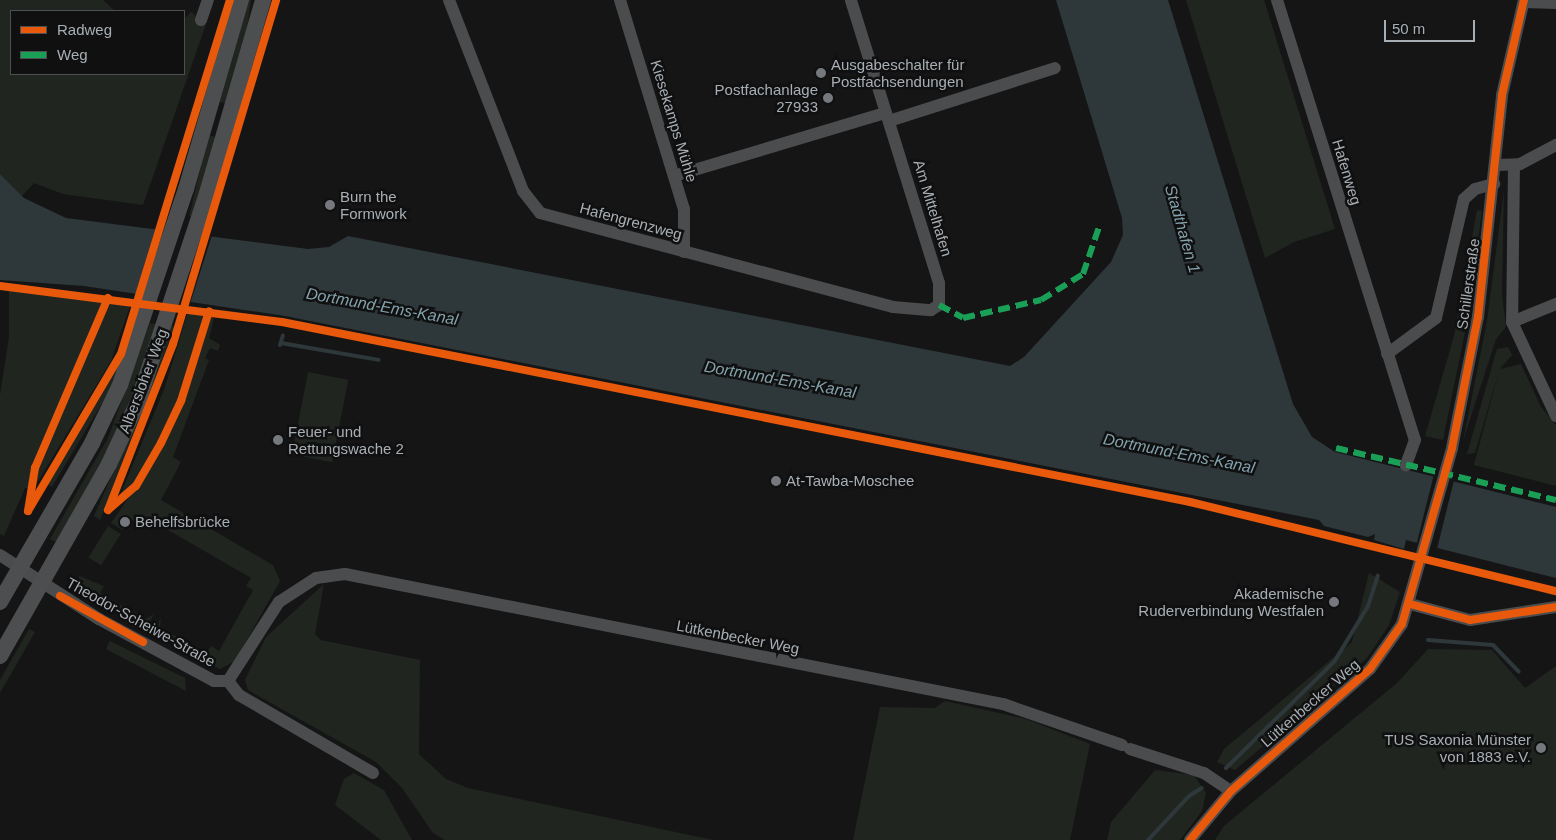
<!DOCTYPE html>
<html>
<head>
<meta charset="utf-8">
<style>
  body { margin:0 }
  #map { position:relative; width:1556px; height:840px; overflow:hidden; background:#151516; font-family:Arial,sans-serif }
  div>[style] { position:absolute }
  [style*='--x'] { left:calc(var(--x)*1px); top:calc(var(--y)*1px); width:calc(var(--w)*1px); rotate:calc(var(--a)*1deg) }
  .green>* { inset:0; background:#202520; transform-origin:0 0 }
  .water>* { inset:0; background:#2e383b }
  .pier>* { inset:0; background:#151516; transform-origin:0 0 }
  .stream>* { height:4px; margin:-2px; padding:0 2px; transform-origin:2px; border-radius:2px; background:#2e383b }
  .minor>* { height:12px; margin:-6px; padding:0 6px; transform-origin:6px; border-radius:6px; background:#4a4c4e }
  .major>* { height:16px; margin:-8px; padding:0 8px; transform-origin:8px; border-radius:8px; background:#4c4e4f }
  .quiet>* { height:6px; margin-top:-3px; transform-origin:0; background:repeating-linear-gradient(90deg,#1a9f57 0 12px,transparent 0 18px) }
  .cycleway>* { height:8px; margin:-4px; padding:0 4px; transform-origin:4px; border-radius:4px; background:#e8590c }
  .dots>* { width:14px; height:14px; translate:-50% -50%; box-sizing:border-box; border:2px solid #101011; border-radius:50% }
  span { translate:-50% -50%; white-space:nowrap; text-align:center; line-height:1.15; -webkit-text-stroke:5px #101011; paint-order:stroke }
  .poi-label { font-size:15px; color:#a8afb4 }
  .left { translate:0 -50%; text-align:left }
  .right { translate:-100% -50%; text-align:right }
  .street-label { font-size:15px; color:#a8afb4 }
  .water-label { font-size:16px; color:#83a2ab; font-style:italic }
  .legend { position:absolute; left:10px; top:10px; width:175px; height:65px; box-sizing:border-box; background:#101011; border:1px solid #4d5052; margin:0; padding:6px 9px; list-style:none; font-size:15px; color:#a8afb4 }
  .legend li { display:flex; align-items:center; gap:10px; height:25px }
  .legend b { width:25px; border:1px solid #4d5052 }
  .scale { position:absolute; left:1384px; top:20px; width:91px; height:22px; box-sizing:border-box; border:2px solid #a8afb4; border-top:0; padding-left:6px; font-size:15px; line-height:18px; white-space:nowrap; color:#a8afb4; -webkit-text-stroke:4px #101011; paint-order:stroke }
</style>
</head>
<body>
<div id="map">
  <div class="green">
    <div style="clip-path:polygon(0 0,103px 0,115px 11px,11px 11px,11px 74px,184px 74px,184px 19px,191px 12px,206px 24px,143px 205px,63px 194px,34px 183px,22px 196px,0 174px)"></div>
    <div style="clip-path:polygon(248px 0,251px 0,246px 37px,227px 103px,218px 102px)"></div>
    <div style="clip-path:polygon(1186px 0,1264px 0,1335px 229px,1294px 242px,1265px 258px)"></div>
    <div style="left:208px;top:135px;width:9px;height:83px;rotate:13deg"></div>
    <div style="clip-path:polygon(1504px 190px,1502px 295px,1506px 327px,1496px 339px,1463px 441px,1487px 321px)"></div>
    <div style="clip-path:polygon(1477px 210px,1482px 211px,1467px 322px,1443px 440px,1425px 436px,1454px 336px)"></div>
    <div style="clip-path:polygon(9px 290px,131px 303px,111px 361px,34px 488px,25px 488px,4px 536px,0 534px,0 395px,9px 337px)"></div>
    <div style="clip-path:polygon(188px 311px,204px 317px,178px 401px,138px 479px,119px 498px,165px 387px)"></div>
    <div style="clip-path:polygon(211px 317px,214px 318px,209px 338px,220px 345px,218px 351px,210px 348px,205px 358px,209px 360px,173px 457px,181px 462px,161px 500px,273px 565px,280px 581px,235px 661px,220px 669px,152px 633px,161px 618px,160px 627px,206px 654px,211px 646px,219px 651px,253px 590px,246px 586px,251px 578px,144px 516px,140px 524px,130px 519px,123px 530px,111px 523px,159px 454px,181px 409px)"></div>
    <div style="clip-path:polygon(150px 323px,159px 324px,117px 434px,58px 543px,50px 539px,108px 438px)"></div>
    <div style="clip-path:polygon(172px 326px,177px 328px,160px 377px,100px 520px,94px 516px,153px 382px)"></div>
    <div style="clip-path:polygon(1508px 347px,1512px 355px,1500px 369px,1521px 364px,1541px 407px,1556px 425px,1556px 486px,1474px 465px,1498px 374px,1475px 453px,1467px 454px,1497px 349px)"></div>
    <div style="clip-path:polygon(123px 352px,113px 385px,52px 487px,47px 484px)"></div>
    <div style="left:308px;top:372px;width:41px;height:84px;rotate:11deg"></div>
    <div style="left:108px;top:526px;width:15px;height:37px;rotate:32deg"></div>
    <div style="clip-path:polygon(1369px 573px,1400px 592px,1389px 625px,1367px 658px,1235px 770px,1217px 762px,1224px 749px,1352px 642px)"></div>
    <div style="clip-path:polygon(79px 576px,104px 586px,100px 593px,146px 619px,154px 614px,146px 628px,79px 585px)"></div>
    <div style="clip-path:polygon(324px 584px,315px 634px,321px 640px,420px 660px,419px 754px,446px 779px,468px 788px,713px 840px,445px 840px,433px 833px,402px 788px,376px 762px,248px 690px,245px 680px,266px 637px)"></div>
    <div style="clip-path:polygon(29px 629px,35px 632px,0 693px,0 680px)"></div>
    <div style="clip-path:polygon(110px 641px,185px 678px,186px 691px,106px 649px)"></div>
    <div style="clip-path:polygon(1428px 649px,1492px 650px,1525px 688px,1556px 666px,1556px 840px,1215px 840px,1224px 826px,1397px 683px)"></div>
    <div style="clip-path:polygon(945px 701px,1026px 719px,1090px 744px,1070px 840px,853px 840px,880px 707px,935px 708px)"></div>
    <div style="clip-path:polygon(1155px 770px,1194px 775px,1206px 793px,1202px 811px,1180px 840px,1107px 840px,1111px 822px)"></div>
    <div style="clip-path:polygon(354px 773px,384px 790px,412px 840px,381px 840px,335px 805px,344px 779px)"></div>
  </div>
  <div class="water">
    <div style="clip-path:polygon(1056px 0,1168px 0,1293px 404px,1312px 437px,1335px 452px,1556px 507px,1556px 578px,1406px 540px,1404px 549px,1374px 540px,1375px 534px,1368px 537px,1324px 526px,1319px 520px,285px 316px,84px 286px,0 280px,0 174px,24px 198px,66px 218px,308px 249px,329px 247px,348px 236px,1010px 366px,1024px 357px,1111px 262px,1123px 235px,1122px 218px)"></div>
  </div>
  <div class="pier">
    <div style="clip-path:polygon(156px 226px,213px 232px,190px 304px,135px 296px)"></div>
    <div style="left:1434px;top:474px;width:21px;height:73px;rotate:14deg"></div>
  </div>
  <div class="stream">
    <div style="--x:281;--y:343;--w:99;--a:9.8"></div>
    <div style="--x:280;--y:345;--w:10;--a:-73"></div>
    <div style="--x:1428;--y:640;--w:65;--a:4.4"></div>
    <div style="--x:1493;--y:645;--w:37;--a:46"></div>
    <div style="--x:1226;--y:768;--w:151;--a:-44.5"></div>
    <div style="--x:1334;--y:662;--w:66;--a:-58.7"></div>
    <div style="--x:1368;--y:606;--w:32;--a:-72"></div>
    <div style="--x:1148;--y:840;--w:60;--a:-47"></div>
    <div style="--x:1189;--y:796;--w:15;--a:-32"></div>
  </div>
  <div class="minor">
    <div style="--x:449;--y:0;--w:205;--a:68.8"></div>
    <div style="--x:523;--y:191;--w:28;--a:52"></div>
    <div style="--x:540;--y:213;--w:365;--a:14.9"></div>
    <div style="--x:893;--y:307;--w:38;--a:5"></div>
    <div style="--x:931;--y:310;--w:9;--a:-32"></div>
    <div style="--x:939;--y:305;--w:22;--a:-90"></div>
    <div style="--x:939;--y:283;--w:296;--a:-107.3"></div>
    <div style="--x:620;--y:0;--w:219;--a:73"></div>
    <div style="--x:684;--y:209;--w:43;--a:90"></div>
    <div style="--x:1277;--y:0;--w:461;--a:72.6"></div>
    <div style="--x:1415;--y:440;--w:27;--a:110"></div>
    <div style="--x:1524;--y:2;--w:32;--a:2"></div>
    <div style="--x:201;--y:20;--w:21;--a:-71"></div>
    <div style="--x:889;--y:121;--w:174;--a:-17.7"></div>
    <div style="--x:1496;--y:165;--w:24;--a:-2"></div>
    <div style="--x:1520;--y:164;--w:41;--a:-27.8"></div>
    <div style="--x:1514;--y:165;--w:157;--a:90.7"></div>
    <div style="--x:1512;--y:322;--w:104;--a:64.9"></div>
    <div style="--x:674;--y:176;--w:221;--a:-16.6"></div>
    <div style="--x:1512;--y:322;--w:48;--a:-22.2"></div>
    <div style="--x:1387;--y:354;--w:61;--a:-36.3"></div>
    <div style="--x:1436;--y:318;--w:122;--a:-76.8"></div>
    <div style="--x:1464;--y:199;--w:15;--a:-42"></div>
    <div style="--x:1475;--y:189;--w:20;--a:-15"></div>
    <div style="--x:0;--y:555;--w:118;--a:32.9"></div>
    <div style="--x:99;--y:619;--w:131;--a:28.3"></div>
    <div style="--x:214;--y:681;--w:14;--a:0"></div>
    <div style="--x:228;--y:681;--w:18;--a:52"></div>
    <div style="--x:239;--y:695;--w:155;--a:30.2"></div>
    <div style="--x:1410;--y:604;--w:62;--a:14.9"></div>
    <div style="--x:1470;--y:620;--w:87;--a:-8.6"></div>
    <div style="--x:228;--y:681;--w:94;--a:-57.2"></div>
    <div style="--x:279;--y:602;--w:44;--a:-33"></div>
    <div style="--x:316;--y:578;--w:29;--a:-8"></div>
    <div style="--x:345;--y:574;--w:671;--a:11.18"></div>
    <div style="--x:1003;--y:704;--w:126;--a:19"></div>
    <div style="--x:1130;--y:749;--w:78;--a:18"></div>
    <div style="--x:1204;--y:773;--w:32;--a:34"></div>
    <div style="--x:1190;--y:840;--w:64;--a:-50.1"></div>
    <div style="--x:1231;--y:791;--w:185;--a:-41.3"></div>
    <div style="--x:1370;--y:669;--w:55;--a:-54.6"></div>
    <div style="--x:1402;--y:624;--w:183;--a:-74.1"></div>
    <div style="--x:1452;--y:448;--w:134;--a:-78.8"></div>
    <div style="--x:1478;--y:317;--w:223;--a:-83.8"></div>
    <div style="--x:1502;--y:95;--w:98;--a:-77"></div>
  </div>
  <div class="major">
    <div style="--x:0;--y:602;--w:184;--a:-59.9"></div>
    <div style="--x:92;--y:443;--w:64;--a:-64.2"></div>
    <div style="--x:120;--y:385;--w:207;--a:-71.4"></div>
    <div style="--x:186;--y:189;--w:197;--a:-73.8"></div>
    <div style="--x:0;--y:656;--w:221;--a:-60.4"></div>
    <div style="--x:109;--y:464;--w:68;--a:-64.9"></div>
    <div style="--x:138;--y:402;--w:220;--a:-71.7"></div>
    <div style="--x:207;--y:193;--w:201;--a:-73.8"></div>
  </div>
  <div class="quiet">
    <div style="--x:939;--y:305;--w:27;--a:28"></div>
    <div style="--x:963;--y:318;--w:80;--a:-13"></div>
    <div style="--x:1041;--y:300;--w:49;--a:-31.8"></div>
    <div style="--x:1083;--y:274;--w:53;--a:-71.2"></div>
    <div style="--x:1336;--y:448;--w:226;--a:13.3"></div>
  </div>
  <div class="cycleway">
    <div style="--x:0;--y:286;--w:284;--a:7.3"></div>
    <div style="--x:282;--y:322;--w:926;--a:11.21"></div>
    <div style="--x:1190;--y:502;--w:377;--a:13.7"></div>
    <div style="--x:108;--y:510;--w:178;--a:-68.6"></div>
    <div style="--x:173;--y:344;--w:359;--a:-73.3"></div>
    <div style="--x:108;--y:510;--w:37;--a:-41"></div>
    <div style="--x:136;--y:486;--w:50;--a:-59.8"></div>
    <div style="--x:161;--y:443;--w:47;--a:-64.5"></div>
    <div style="--x:181;--y:401;--w:94;--a:-72.7"></div>
    <div style="--x:28;--y:511;--w:182;--a:-59.4"></div>
    <div style="--x:121;--y:354;--w:370;--a:-72.9"></div>
    <div style="--x:28;--y:511;--w:44;--a:-80.8"></div>
    <div style="--x:35;--y:468;--w:185;--a:-66.8"></div>
    <div style="--x:60;--y:596;--w:95;--a:29"></div>
    <div style="--x:1410;--y:604;--w:62;--a:14.9"></div>
    <div style="--x:1470;--y:620;--w:87;--a:-8.6"></div>
    <div style="--x:1190;--y:840;--w:64;--a:-50.1"></div>
    <div style="--x:1231;--y:791;--w:185;--a:-41.3"></div>
    <div style="--x:1370;--y:669;--w:55;--a:-54.6"></div>
    <div style="--x:1402;--y:624;--w:183;--a:-74.1"></div>
    <div style="--x:1452;--y:448;--w:134;--a:-78.8"></div>
    <div style="--x:1478;--y:317;--w:223;--a:-83.8"></div>
    <div style="--x:1502;--y:95;--w:98;--a:-77"></div>
  </div>
  <div class="dots">
    <div style="left:821px;top:73px;background:#75797d"></div>
    <div style="left:828px;top:98px;background:#75797d"></div>
    <div style="left:330px;top:205px;background:#75797d"></div>
    <div style="left:278px;top:440px;background:#75797d"></div>
    <div style="left:776px;top:481px;background:#75797d"></div>
    <div style="left:125px;top:522px;background:#75797d"></div>
    <div style="left:1334px;top:602px;background:#75797d"></div>
    <div style="left:1541px;top:748px;background:#75797d"></div>
  </div>
  <div class="poi-label">
    <span class="left" style="left:831px;top:73px">Ausgabeschalter für<br>Postfachsendungen</span>
    <span class="right" style="left:818px;top:98px">Postfachanlage<br>27933</span>
    <span class="left" style="left:340px;top:205px">Burn the<br>Formwork</span>
    <span class="left" style="left:288px;top:440px">Feuer- und<br>Rettungswache 2</span>
    <span class="left" style="left:786px;top:481px">At-Tawba-Moschee</span>
    <span class="left" style="left:135px;top:522px">Behelfsbrücke</span>
    <span class="right" style="left:1324px;top:602px">Akademische<br>Ruderverbindung Westfalen</span>
    <span class="right" style="left:1531px;top:748px">TUS Saxonia Münster<br>von 1883 e.V.</span>
  </div>
  <div class="street-label">
    <span style="left:674px;top:121px;rotate:73deg">Kiesekamps Mühle</span>
    <span style="left:1347px;top:172px;rotate:73deg">Hafenweg</span>
    <span style="left:933px;top:208px;rotate:73deg">Am Mittelhafen</span>
    <span style="left:631px;top:221px;rotate:15deg">Hafengrenzweg</span>
    <span style="left:1468px;top:284px;rotate:-82deg">Schillerstraße</span>
    <span style="left:143px;top:381px;rotate:-69deg">Albersloher Weg</span>
    <span style="left:141px;top:622px;rotate:29deg">Theodor-Scheiwe-Straße</span>
    <span style="left:738px;top:637px;rotate:11deg">Lütkenbecker Weg</span>
    <span style="left:1310px;top:703px;rotate:-41deg">Lütkenbecker Weg</span>
  </div>
  <div class="water-label">
    <span style="left:1182px;top:229px;rotate:74deg">Stadthafen 1</span>
    <span style="left:382px;top:307px;rotate:10deg">Dortmund-Ems-Kanal</span>
    <span style="left:780px;top:380px;rotate:10deg">Dortmund-Ems-Kanal</span>
    <span style="left:1179px;top:454px;rotate:11deg">Dortmund-Ems-Kanal</span>
  </div>
  <ul class="legend">
  <li><b style="height:6px;background:#e8590c"></b>Radweg</li>
  <li><b style="height:6px;background:#1a9f57"></b>Weg</li>
  </ul>
  <div class="scale">50 m</div>
</div>
</body>
</html>
